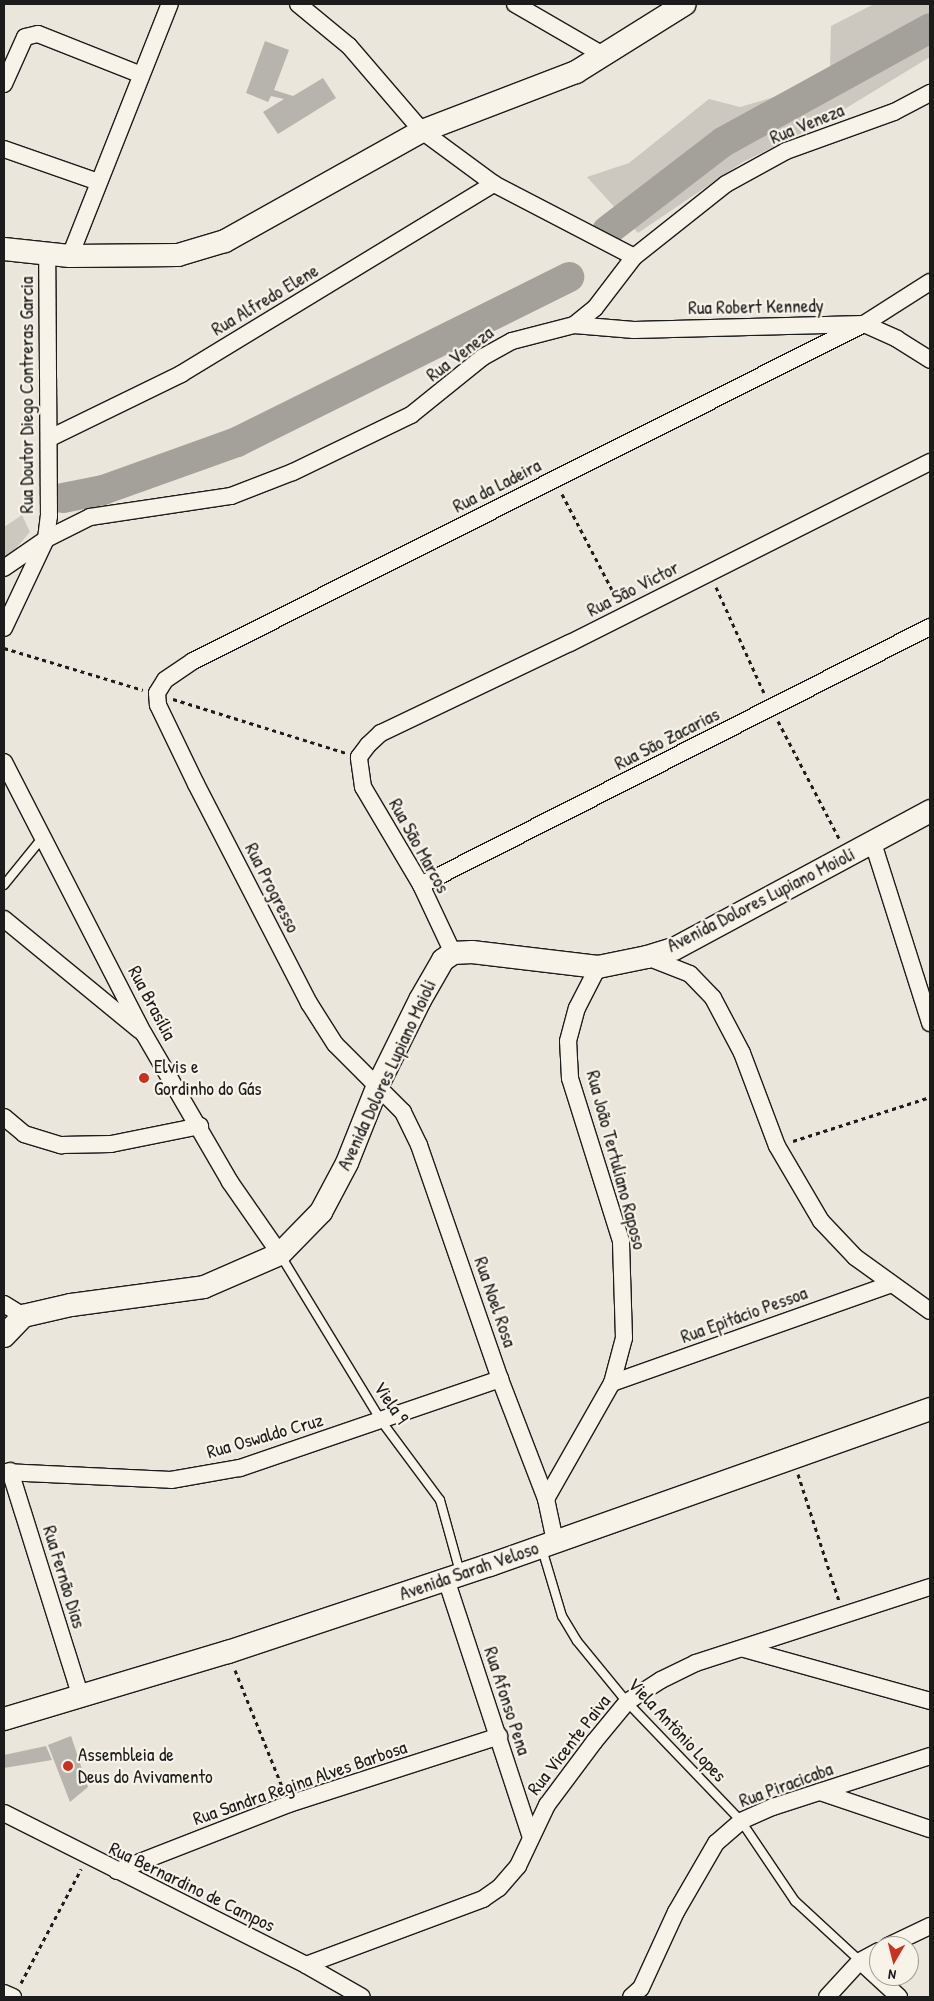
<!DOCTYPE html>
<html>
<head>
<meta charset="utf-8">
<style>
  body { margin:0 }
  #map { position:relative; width:934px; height:2001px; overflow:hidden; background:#eae6dc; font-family:"Patrick Hand",sans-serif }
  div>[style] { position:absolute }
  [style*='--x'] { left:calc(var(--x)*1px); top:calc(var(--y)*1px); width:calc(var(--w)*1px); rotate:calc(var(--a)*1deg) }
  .green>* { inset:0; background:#ccc8c0 }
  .river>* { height:30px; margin:-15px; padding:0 15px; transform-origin:15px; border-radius:15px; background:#a3a19a }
  .building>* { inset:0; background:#b6b4ac }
  .path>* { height:3px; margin-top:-1.5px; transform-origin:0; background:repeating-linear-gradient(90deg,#1c1c1c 0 4px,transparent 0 8px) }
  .roads { filter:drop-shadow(1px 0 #1c1c1c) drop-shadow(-1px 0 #1c1c1c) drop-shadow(0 1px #1c1c1c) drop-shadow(0 -1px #1c1c1c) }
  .lane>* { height:8px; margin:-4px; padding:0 4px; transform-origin:4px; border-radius:4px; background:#f7f3e8 }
  .street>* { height:16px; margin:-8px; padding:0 8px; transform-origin:8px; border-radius:8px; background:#f7f3e8 }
  .secondary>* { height:22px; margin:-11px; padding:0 11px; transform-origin:11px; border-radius:11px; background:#f7f3e8 }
  .dots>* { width:14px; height:14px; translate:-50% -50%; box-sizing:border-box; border:2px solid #f7f3e8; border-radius:50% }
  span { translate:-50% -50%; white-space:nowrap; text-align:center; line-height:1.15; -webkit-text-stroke:4.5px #f7f3e8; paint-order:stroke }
  .street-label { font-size:19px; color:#1c1c1c }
  .poi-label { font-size:19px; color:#1c1c1c }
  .left { translate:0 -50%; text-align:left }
  .frame { position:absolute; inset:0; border:5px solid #1c1c1c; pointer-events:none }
  .north { position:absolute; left:869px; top:1936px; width:50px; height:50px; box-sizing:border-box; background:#f7f3e8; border:1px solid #9f9d96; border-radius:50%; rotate:188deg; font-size:14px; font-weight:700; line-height:20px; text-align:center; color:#1c1c1c }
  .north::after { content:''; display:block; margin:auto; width:18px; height:22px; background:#c8321e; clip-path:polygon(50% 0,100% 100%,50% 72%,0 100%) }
</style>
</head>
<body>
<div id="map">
  <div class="green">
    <div style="clip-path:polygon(874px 4px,930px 4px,930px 57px,820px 124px,743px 162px,638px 233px,587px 177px,629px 163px,709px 99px,740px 107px,774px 97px,830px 68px,831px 26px)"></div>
    <div style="clip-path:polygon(22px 515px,30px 532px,4px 562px,4px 527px)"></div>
  </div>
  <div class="river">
    <div style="--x:607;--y:231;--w:146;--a:-37.5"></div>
    <div style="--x:723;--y:142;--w:236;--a:-28.8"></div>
    <div style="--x:63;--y:498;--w:41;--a:-11.3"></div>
    <div style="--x:103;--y:490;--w:142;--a:-19.7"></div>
    <div style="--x:237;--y:442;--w:371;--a:-26.4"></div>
  </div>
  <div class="building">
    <div style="clip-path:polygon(265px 41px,289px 50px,274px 90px,293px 96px,323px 78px,336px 98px,278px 134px,263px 112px,284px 99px,271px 96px,268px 102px,246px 93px)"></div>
    <div style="clip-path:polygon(71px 1736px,88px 1787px,70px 1802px,48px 1745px)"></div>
    <div style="clip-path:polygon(46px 1746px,52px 1760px,4px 1768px,4px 1755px)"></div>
  </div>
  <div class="path">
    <div style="--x:562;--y:494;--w:121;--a:62.4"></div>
    <div style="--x:716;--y:587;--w:116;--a:65.6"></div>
    <div style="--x:4;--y:648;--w:145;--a:16.8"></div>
    <div style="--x:173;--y:699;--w:181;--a:17.3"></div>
    <div style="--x:778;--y:721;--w:134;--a:62.5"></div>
    <div style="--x:793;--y:1141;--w:144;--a:-17.8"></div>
    <div style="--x:798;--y:1474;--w:133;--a:72.1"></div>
    <div style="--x:235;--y:1670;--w:128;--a:68"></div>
    <div style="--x:21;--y:1983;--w:129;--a:-62.2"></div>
  </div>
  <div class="roads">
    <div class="lane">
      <div style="--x:4;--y:885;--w:62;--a:-50.9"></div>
      <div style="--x:281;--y:1256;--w:194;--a:58.7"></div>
      <div style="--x:382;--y:1422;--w:97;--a:53.4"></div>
      <div style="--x:440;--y:1500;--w:75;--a:74.5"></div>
      <div style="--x:542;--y:1549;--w:70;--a:73.4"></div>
      <div style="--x:562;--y:1616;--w:29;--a:59"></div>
      <div style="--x:577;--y:1641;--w:79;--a:50.7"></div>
      <div style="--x:627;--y:1702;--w:165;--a:46.2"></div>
      <div style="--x:741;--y:1821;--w:97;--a:56"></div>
      <div style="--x:795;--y:1901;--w:88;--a:42.7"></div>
    </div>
    <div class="street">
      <div style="--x:298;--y:4;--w:66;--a:39.5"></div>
      <div style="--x:349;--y:46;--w:112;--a:49.3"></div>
      <div style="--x:422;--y:131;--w:89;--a:36.4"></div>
      <div style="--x:494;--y:184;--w:158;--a:27.5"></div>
      <div style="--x:515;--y:4;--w:102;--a:30.1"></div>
      <div style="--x:4;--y:84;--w:51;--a:-65.9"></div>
      <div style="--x:25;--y:37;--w:13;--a:-13"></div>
      <div style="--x:38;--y:34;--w:109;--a:21.6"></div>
      <div style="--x:4;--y:149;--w:100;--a:19.3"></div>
      <div style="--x:70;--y:256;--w:271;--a:-68.4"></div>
      <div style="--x:574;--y:325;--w:60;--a:4.8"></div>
      <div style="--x:634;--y:330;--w:230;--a:-1.5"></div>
      <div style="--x:864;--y:324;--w:36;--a:24"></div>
      <div style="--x:897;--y:339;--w:39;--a:32"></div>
      <div style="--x:50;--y:438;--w:146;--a:-26"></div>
      <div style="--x:181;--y:374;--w:366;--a:-31.3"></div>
      <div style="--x:4;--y:568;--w:51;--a:-34.6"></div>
      <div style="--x:46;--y:539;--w:49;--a:-26.6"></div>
      <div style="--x:90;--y:517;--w:143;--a:-8.5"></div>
      <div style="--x:231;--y:496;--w:66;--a:-21.2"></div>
      <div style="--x:293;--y:472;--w:131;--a:-25.8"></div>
      <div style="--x:411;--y:415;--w:92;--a:-38.9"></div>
      <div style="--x:483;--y:357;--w:33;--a:-29"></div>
      <div style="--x:512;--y:341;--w:64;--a:-14.5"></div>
      <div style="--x:574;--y:325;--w:27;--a:-39"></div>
      <div style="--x:595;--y:308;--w:64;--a:-52.6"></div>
      <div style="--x:634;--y:257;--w:117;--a:-38.4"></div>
      <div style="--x:726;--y:184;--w:68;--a:-28.8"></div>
      <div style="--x:786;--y:151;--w:115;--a:-19.9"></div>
      <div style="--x:894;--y:112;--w:41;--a:-27.8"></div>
      <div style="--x:4;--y:628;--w:98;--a:-64.7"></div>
      <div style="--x:46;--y:539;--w:23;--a:-83"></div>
      <div style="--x:49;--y:516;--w:265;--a:-90.4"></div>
      <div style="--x:4;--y:762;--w:306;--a:62.8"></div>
      <div style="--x:144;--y:1034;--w:171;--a:59.8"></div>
      <div style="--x:230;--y:1182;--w:88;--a:55.2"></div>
      <div style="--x:873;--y:843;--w:189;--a:72.4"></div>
      <div style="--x:421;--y:885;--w:571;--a:-26.88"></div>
      <div style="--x:4;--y:919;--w:175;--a:39.4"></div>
      <div style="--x:453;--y:953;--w:75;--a:-115.2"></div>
      <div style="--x:421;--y:885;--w:114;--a:-120.6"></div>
      <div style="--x:363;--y:787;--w:30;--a:-98"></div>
      <div style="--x:359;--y:757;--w:15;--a:-53"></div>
      <div style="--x:368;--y:745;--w:18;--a:-43"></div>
      <div style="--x:381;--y:733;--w:209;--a:-25.5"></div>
      <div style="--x:570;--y:643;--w:403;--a:-26.7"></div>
      <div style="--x:647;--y:957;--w:46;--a:21.6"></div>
      <div style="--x:690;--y:974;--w:33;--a:46"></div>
      <div style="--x:713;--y:998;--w:62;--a:62.2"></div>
      <div style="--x:742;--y:1053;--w:99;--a:69.4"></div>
      <div style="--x:777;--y:1146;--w:87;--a:59.6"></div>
      <div style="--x:821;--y:1221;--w:50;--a:46.6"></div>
      <div style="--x:855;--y:1257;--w:92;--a:35.8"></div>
      <div style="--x:4;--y:1117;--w:26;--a:40"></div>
      <div style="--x:24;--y:1134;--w:39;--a:17"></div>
      <div style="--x:61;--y:1145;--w:50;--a:-1.1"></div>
      <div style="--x:111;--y:1144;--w:91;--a:-11.4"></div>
      <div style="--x:4;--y:1304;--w:22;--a:32"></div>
      <div style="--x:612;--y:1383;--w:294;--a:-19.5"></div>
      <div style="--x:10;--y:1471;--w:235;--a:72.6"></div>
      <div style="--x:4;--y:1472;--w:167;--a:2.7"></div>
      <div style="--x:171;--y:1480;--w:70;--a:-9.9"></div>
      <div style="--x:240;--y:1468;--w:275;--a:-18.9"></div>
      <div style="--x:546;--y:1499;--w:133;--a:-60.4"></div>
      <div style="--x:612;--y:1383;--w:47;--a:-75.1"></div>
      <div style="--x:624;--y:1338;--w:97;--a:-91.8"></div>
      <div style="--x:621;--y:1241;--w:171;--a:-107.4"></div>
      <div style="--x:570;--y:1078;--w:37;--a:-93"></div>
      <div style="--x:568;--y:1041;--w:34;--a:-75"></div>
      <div style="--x:577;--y:1008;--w:46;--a:-62.9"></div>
      <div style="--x:555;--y:1541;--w:43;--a:-102.1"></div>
      <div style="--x:546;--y:1499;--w:129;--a:-111"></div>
      <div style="--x:500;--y:1379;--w:248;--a:-109.1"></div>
      <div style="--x:419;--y:1145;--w:37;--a:-116"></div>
      <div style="--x:403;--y:1112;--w:96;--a:-135"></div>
      <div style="--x:335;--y:1044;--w:49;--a:-122.4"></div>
      <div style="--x:309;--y:1003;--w:246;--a:-117.3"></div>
      <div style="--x:196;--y:784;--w:88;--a:-115.7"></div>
      <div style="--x:158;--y:705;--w:12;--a:-95"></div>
      <div style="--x:157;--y:693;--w:15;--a:-58"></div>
      <div style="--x:165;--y:680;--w:34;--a:-34"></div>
      <div style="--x:193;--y:661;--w:751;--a:-26.67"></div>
      <div style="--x:864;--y:324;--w:78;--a:-32.5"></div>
      <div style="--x:446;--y:1579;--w:269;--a:71.8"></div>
      <div style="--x:744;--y:1649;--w:193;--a:15.6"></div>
      <div style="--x:820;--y:1792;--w:116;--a:18.6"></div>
      <div style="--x:4;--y:1813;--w:338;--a:26.7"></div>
      <div style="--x:306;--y:1965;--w:64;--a:29.7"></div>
      <div style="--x:117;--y:1871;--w:185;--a:-21.3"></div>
      <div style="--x:289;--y:1804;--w:221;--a:-17.9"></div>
      <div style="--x:888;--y:1946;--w:47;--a:-25.5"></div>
      <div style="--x:860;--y:1961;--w:53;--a:42.7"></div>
      <div style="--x:306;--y:1965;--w:189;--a:-20.4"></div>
      <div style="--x:483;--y:1899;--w:19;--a:-35"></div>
      <div style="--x:499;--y:1888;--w:29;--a:-49"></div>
      <div style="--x:518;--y:1866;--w:68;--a:-64.6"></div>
      <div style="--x:547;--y:1805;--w:79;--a:-53.3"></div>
      <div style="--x:594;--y:1742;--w:52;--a:-50.5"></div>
      <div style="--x:627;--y:1702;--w:40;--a:-32.9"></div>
      <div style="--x:661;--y:1680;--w:39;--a:-26"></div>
      <div style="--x:696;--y:1663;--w:246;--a:-18"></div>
      <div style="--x:4;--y:1993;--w:10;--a:24"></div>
      <div style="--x:631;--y:1997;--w:13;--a:-42"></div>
      <div style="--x:641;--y:1988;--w:84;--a:-65.3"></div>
      <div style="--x:676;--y:1912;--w:80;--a:-59.9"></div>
      <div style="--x:716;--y:1843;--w:33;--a:-41"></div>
      <div style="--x:741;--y:1821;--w:35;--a:-24"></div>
      <div style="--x:773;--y:1807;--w:165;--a:-18"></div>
      <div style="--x:827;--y:1997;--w:49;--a:-47.5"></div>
      <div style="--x:860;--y:1961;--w:21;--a:-28"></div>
    </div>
    <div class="secondary">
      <div style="--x:4;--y:249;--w:66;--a:6.1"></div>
      <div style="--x:70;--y:256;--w:108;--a:-0.5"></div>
      <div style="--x:178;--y:255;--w:49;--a:-16.6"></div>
      <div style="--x:225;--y:241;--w:226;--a:-29.2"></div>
      <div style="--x:422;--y:131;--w:165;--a:-21"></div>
      <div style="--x:576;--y:72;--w:128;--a:-32"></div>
      <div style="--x:4;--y:1336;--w:28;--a:-46"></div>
      <div style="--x:23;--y:1316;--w:49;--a:-12.9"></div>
      <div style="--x:71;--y:1305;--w:134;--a:-7.7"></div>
      <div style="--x:204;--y:1287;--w:83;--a:-23.5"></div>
      <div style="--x:280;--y:1254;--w:59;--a:-45.7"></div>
      <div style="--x:321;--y:1212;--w:55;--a:-62"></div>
      <div style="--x:347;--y:1163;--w:84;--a:-68.3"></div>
      <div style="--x:378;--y:1085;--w:95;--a:-63.7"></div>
      <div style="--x:420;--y:1000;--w:46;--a:-60.1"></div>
      <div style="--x:443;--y:960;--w:12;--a:-35"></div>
      <div style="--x:453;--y:953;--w:19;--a:-3"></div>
      <div style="--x:472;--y:952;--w:127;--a:6.8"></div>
      <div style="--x:598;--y:967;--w:50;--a:-11.5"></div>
      <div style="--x:647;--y:957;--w:28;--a:-17"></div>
      <div style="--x:674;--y:949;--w:291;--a:-28.3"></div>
      <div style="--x:4;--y:1719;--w:234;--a:-16.7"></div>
      <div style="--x:228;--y:1652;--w:276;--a:-18.4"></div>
      <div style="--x:490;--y:1565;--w:467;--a:-19.5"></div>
    </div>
  </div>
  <div class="dots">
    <div style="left:144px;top:1078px;background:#c8321e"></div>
    <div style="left:68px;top:1766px;background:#c8321e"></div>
  </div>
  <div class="street-label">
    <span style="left:807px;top:124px;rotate:-22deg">Rua Veneza</span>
    <span style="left:265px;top:300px;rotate:-31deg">Rua Alfredo Elene</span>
    <span style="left:756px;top:307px;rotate:-1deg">Rua Robert Kennedy</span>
    <span style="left:460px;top:354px;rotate:-37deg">Rua Veneza</span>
    <span style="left:27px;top:395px;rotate:-90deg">Rua Doutor Diego Contreras Garcia</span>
    <span style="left:497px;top:486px;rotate:-27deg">Rua da Ladeira</span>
    <span style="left:633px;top:589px;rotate:-27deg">Rua São Victor</span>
    <span style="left:667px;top:739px;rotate:-27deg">Rua São Zacarias</span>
    <span style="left:419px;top:846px;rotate:61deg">Rua São Marcos</span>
    <span style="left:272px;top:888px;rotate:63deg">Rua Progresso</span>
    <span style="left:761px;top:900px;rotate:-27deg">Avenida Dolores Lupiano Moioli</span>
    <span style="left:152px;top:1003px;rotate:62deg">Rua Brasília</span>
    <span style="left:387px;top:1075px;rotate:-65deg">Avenida Dolores Lupiano Moioli</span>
    <span style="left:616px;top:1160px;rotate:75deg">Rua João Tertuliano Raposo</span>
    <span style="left:495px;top:1302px;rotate:71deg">Rua Noel Rosa</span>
    <span style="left:744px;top:1315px;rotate:-20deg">Rua Epitácio Pessoa</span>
    <span style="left:391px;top:1403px;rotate:56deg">Viela 9</span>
    <span style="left:265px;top:1436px;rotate:-16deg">Rua Oswaldo Cruz</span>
    <span style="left:469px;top:1571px;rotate:-19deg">Avenida Sarah Veloso</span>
    <span style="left:64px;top:1577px;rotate:73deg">Rua Fernão Dias</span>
    <span style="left:507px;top:1701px;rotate:72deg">Rua Afonso Pena</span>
    <span style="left:677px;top:1730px;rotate:47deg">Viela Antônio Lopes</span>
    <span style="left:569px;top:1745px;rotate:-52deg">Rua Vicente Paiva</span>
    <span style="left:300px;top:1783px;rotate:-19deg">Rua Sandra Regina Alves Barbosa</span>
    <span style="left:786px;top:1785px;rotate:-20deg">Rua Piracicaba</span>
    <span style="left:192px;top:1887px;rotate:26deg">Rua Bernardino de Campos</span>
  </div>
  <div class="poi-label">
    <span class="left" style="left:154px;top:1078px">Elvis e<br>Gordinho do Gás</span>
    <span class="left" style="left:78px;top:1766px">Assembleia de<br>Deus do Avivamento</span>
  </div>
  <div class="frame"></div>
  <div class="north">N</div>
</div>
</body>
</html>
